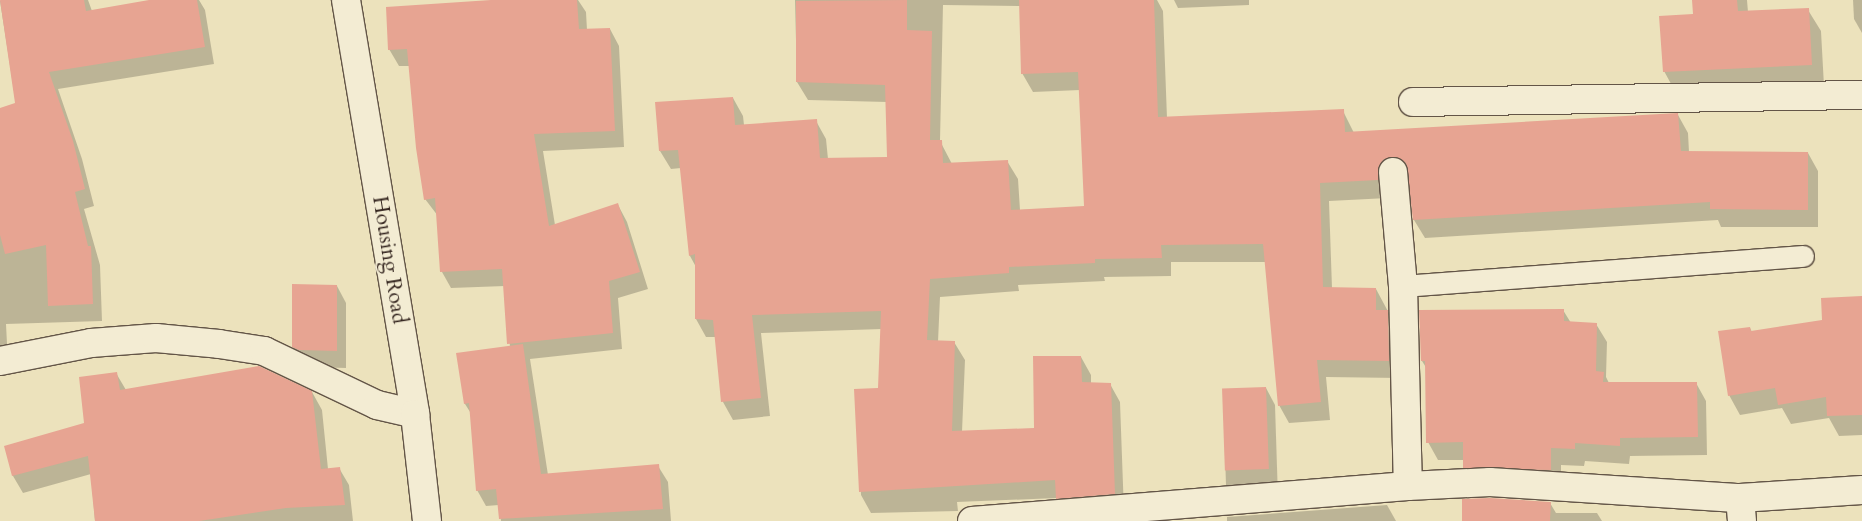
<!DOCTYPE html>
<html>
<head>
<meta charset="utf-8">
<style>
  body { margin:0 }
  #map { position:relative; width:1862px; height:521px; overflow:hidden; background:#ece2bc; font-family:Cardo,serif }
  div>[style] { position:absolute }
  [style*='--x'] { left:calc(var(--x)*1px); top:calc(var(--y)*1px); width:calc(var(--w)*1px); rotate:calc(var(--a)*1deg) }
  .shadow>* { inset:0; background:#0003 }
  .building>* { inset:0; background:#e7a492; transform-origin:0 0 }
  .roads { filter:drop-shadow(1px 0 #635547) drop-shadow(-1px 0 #635547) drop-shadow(0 1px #635547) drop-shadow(0 -1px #635547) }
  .lane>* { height:21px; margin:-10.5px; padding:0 10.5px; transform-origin:10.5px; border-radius:10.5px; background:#f3ecd3 }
  .street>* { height:28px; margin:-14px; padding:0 14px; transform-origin:14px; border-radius:14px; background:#f3ecd3 }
  .secondary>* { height:28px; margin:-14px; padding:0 14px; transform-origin:14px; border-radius:14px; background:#f3ecd3 }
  span { translate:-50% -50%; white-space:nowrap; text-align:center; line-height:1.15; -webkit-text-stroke:4px #f3ecd3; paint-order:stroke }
  .street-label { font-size:21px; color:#352620 }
</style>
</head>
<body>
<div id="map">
  <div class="shadow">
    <div style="clip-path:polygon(88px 0,92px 11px,157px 0,199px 0,205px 10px,214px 64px,58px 89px,82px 159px,94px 206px,84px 209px,100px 265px,102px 321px,6px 324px,8px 363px,0 368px,0 109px,16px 104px,0 1px)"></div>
    <div style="clip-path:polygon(510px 0,578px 0,586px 12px,587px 30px,610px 29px,619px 46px,624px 147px,543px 151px,555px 225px,618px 205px,627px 222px,648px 289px,618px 298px,622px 349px,530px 359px,548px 475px,658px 466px,668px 482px,671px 521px,501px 521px,499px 505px,486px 506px,477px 490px,472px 415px,465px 404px,457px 354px,510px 347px,505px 286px,451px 288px,442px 272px,438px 216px,425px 199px,410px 66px,399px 66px,389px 49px)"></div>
    <div style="clip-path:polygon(evenodd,795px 0,1157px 0,1163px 11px,1167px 118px,1343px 111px,1354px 133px,1678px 115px,1688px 133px,1689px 152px,1808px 153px,1818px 171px,1818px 227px,1721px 227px,1718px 220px,1425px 238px,1414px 220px,1410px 175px,1394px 177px,1388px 198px,1329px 201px,1332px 288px,1376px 289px,1398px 330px,1399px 378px,1326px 377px,1330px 420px,1289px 423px,1279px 405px,1266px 262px,1171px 262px,1171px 276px,1104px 277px,1105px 281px,1018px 285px,1019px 291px,940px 297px,938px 342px,954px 342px,965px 360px,962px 432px,1036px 429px,1081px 357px,1091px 375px,1091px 384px,1110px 384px,1120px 402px,1124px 512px,1068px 516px,1057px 498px,957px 502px,958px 511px,871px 513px,861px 495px,856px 390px,879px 389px,882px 329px,761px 333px,770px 416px,733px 420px,723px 402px,716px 337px,706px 337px,696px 319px,696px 267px,690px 256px,681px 168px,671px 169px,660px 151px,733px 98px,743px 116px,744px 125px,816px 121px,826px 139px,828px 159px,888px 158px,887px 102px,808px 100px,797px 82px,795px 0,943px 5px,1020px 6px,1022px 73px,1033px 92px,1080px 90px,1085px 208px,1020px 210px,1018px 179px,1007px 161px,952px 164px,940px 141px,943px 5px)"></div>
    <div style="clip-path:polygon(1174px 0,1249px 0,1249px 5px,1178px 8px)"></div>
    <div style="clip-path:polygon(1693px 0,1747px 0,1748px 12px,1808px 10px,1821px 31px,1824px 86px,1676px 93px,1664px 71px,1694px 15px)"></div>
    <div style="clip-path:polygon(1853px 0,1862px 0,1862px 33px,1854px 19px)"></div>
    <div style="clip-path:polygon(337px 286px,346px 303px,346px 368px,309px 367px,303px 364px,293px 347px)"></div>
    <div style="clip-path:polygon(1862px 297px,1862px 435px,1839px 436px,1829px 418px,1791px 424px,1782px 408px,1740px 415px,1729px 395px,1750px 328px,1752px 332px,1823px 321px)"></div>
    <div style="clip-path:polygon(1563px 310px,1571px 323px,1596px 324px,1607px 342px,1606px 377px,1609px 383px,1696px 383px,1706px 401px,1707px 455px,1630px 456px,1629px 464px,1585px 461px,1584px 466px,1561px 465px,1561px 488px,1474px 485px,1464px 467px,1464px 460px,1438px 460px,1428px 442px,1427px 369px,1422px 361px)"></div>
    <div style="clip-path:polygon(116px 373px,126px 390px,312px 392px,322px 410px,328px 469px,339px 468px,349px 485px,353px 521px,95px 521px,91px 474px,23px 493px,13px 476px,6px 447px,85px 424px)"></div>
    <div style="clip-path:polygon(1266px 388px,1275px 405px,1278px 498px,1236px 501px,1226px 485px,1223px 391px)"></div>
    <div style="clip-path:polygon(1550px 503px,1556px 513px,1597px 513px,1602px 521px,1463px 521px)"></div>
    <div style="clip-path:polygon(1387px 505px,1396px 521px,1227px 521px,1227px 517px)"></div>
  </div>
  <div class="building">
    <div style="clip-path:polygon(0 0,84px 0,86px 11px,149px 0,197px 0,205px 47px,49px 72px,73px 141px,85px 189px,75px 192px,88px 246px,91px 246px,93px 304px,48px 306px,46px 245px,5px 254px,0 235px,0 108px,15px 103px)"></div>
    <div style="clip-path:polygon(491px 0,577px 0,579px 29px,610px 28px,615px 131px,534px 134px,549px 226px,618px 203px,640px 272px,609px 281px,613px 333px,507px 344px,502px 269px,440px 272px,435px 198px,424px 200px,416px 148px,407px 49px,388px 50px,386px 7px)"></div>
    <div style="clip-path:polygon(907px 0,907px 30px,932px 31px,930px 140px,942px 140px,943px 163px,1008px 160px,1011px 210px,1084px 206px,1078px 72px,1021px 74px,1019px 0,1154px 0,1158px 117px,1344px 109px,1345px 132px,1678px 113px,1681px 151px,1808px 152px,1808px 210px,1710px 209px,1710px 202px,1413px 220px,1406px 163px,1399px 158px,1384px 159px,1379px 166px,1378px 180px,1320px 183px,1323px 287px,1376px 288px,1376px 310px,1388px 310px,1389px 361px,1317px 360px,1321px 402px,1278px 406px,1263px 244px,1161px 245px,1162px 258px,1095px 259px,1095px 263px,1009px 267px,1009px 273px,930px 279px,927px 340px,955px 341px,952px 431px,1034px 428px,1033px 356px,1081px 356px,1082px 382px,1111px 383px,1115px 494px,1056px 499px,1055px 480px,859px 492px,854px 389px,878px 388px,881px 311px,752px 315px,761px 398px,721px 402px,713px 320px,695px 319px,695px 254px,689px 256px,678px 150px,659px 151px,655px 102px,733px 97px,735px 125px,817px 119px,820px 158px,887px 157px,885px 85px,796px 82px,796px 1px)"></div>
    <div style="clip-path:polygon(1692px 0,1737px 0,1738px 11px,1809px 8px,1812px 65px,1663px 72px,1659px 16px,1693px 14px)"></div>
    <div style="clip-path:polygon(292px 284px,337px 285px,337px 351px,299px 350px,292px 347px)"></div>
    <div style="clip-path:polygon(1862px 296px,1862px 415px,1827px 416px,1826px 397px,1778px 405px,1775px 388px,1728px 396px,1718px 331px,1750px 327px,1751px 331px,1822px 320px,1821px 298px)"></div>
    <div style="clip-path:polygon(1564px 309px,1564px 321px,1597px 323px,1596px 371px,1604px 372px,1603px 382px,1697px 382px,1698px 437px,1620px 438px,1620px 446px,1575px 443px,1575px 449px,1551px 448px,1551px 470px,1463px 468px,1463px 442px,1426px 443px,1425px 361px,1421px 361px,1419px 310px)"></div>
    <div style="clip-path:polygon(523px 344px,541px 474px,659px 464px,663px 509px,499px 519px,496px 489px,476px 491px,469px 403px,464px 404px,456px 353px)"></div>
    <div style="clip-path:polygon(259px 366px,312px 391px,321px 469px,340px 467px,345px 505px,286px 508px,199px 521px,95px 521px,88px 456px,12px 476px,4px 446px,84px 423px,79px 377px,117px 372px,120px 390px)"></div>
    <div style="left:1266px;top:387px;width:82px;height:44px;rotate:88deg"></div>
    <div style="clip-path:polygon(1490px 498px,1551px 502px,1550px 521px,1462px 521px,1462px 499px)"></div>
  </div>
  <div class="roads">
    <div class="lane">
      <div style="--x:1403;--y:286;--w:401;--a:-4.3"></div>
    </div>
    <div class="street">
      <div style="--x:1413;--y:102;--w:449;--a:-0.9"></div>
      <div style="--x:1393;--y:172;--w:114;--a:85"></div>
      <div style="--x:1403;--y:286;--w:200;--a:88.6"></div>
      <div style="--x:1408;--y:486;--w:82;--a:-2.8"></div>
      <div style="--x:1490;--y:482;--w:251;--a:3.7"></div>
      <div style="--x:1740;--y:498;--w:122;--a:-3.8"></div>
      <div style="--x:0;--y:361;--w:93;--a:-11.2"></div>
      <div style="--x:91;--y:343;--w:65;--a:-4.4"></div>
      <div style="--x:156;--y:338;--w:63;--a:5.4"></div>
      <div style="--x:219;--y:344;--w:46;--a:8.8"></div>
      <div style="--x:264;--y:351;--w:125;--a:25.5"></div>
      <div style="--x:377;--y:405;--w:39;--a:13"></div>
      <div style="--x:1740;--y:498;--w:23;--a:85"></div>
      <div style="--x:972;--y:521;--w:437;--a:-4.6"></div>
    </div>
    <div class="secondary">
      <div style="--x:346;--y:0;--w:420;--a:80.5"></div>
      <div style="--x:415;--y:414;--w:108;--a:83.6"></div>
    </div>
  </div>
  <div class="street-label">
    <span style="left:389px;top:260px;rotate:81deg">Housing Road</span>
  </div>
</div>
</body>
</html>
